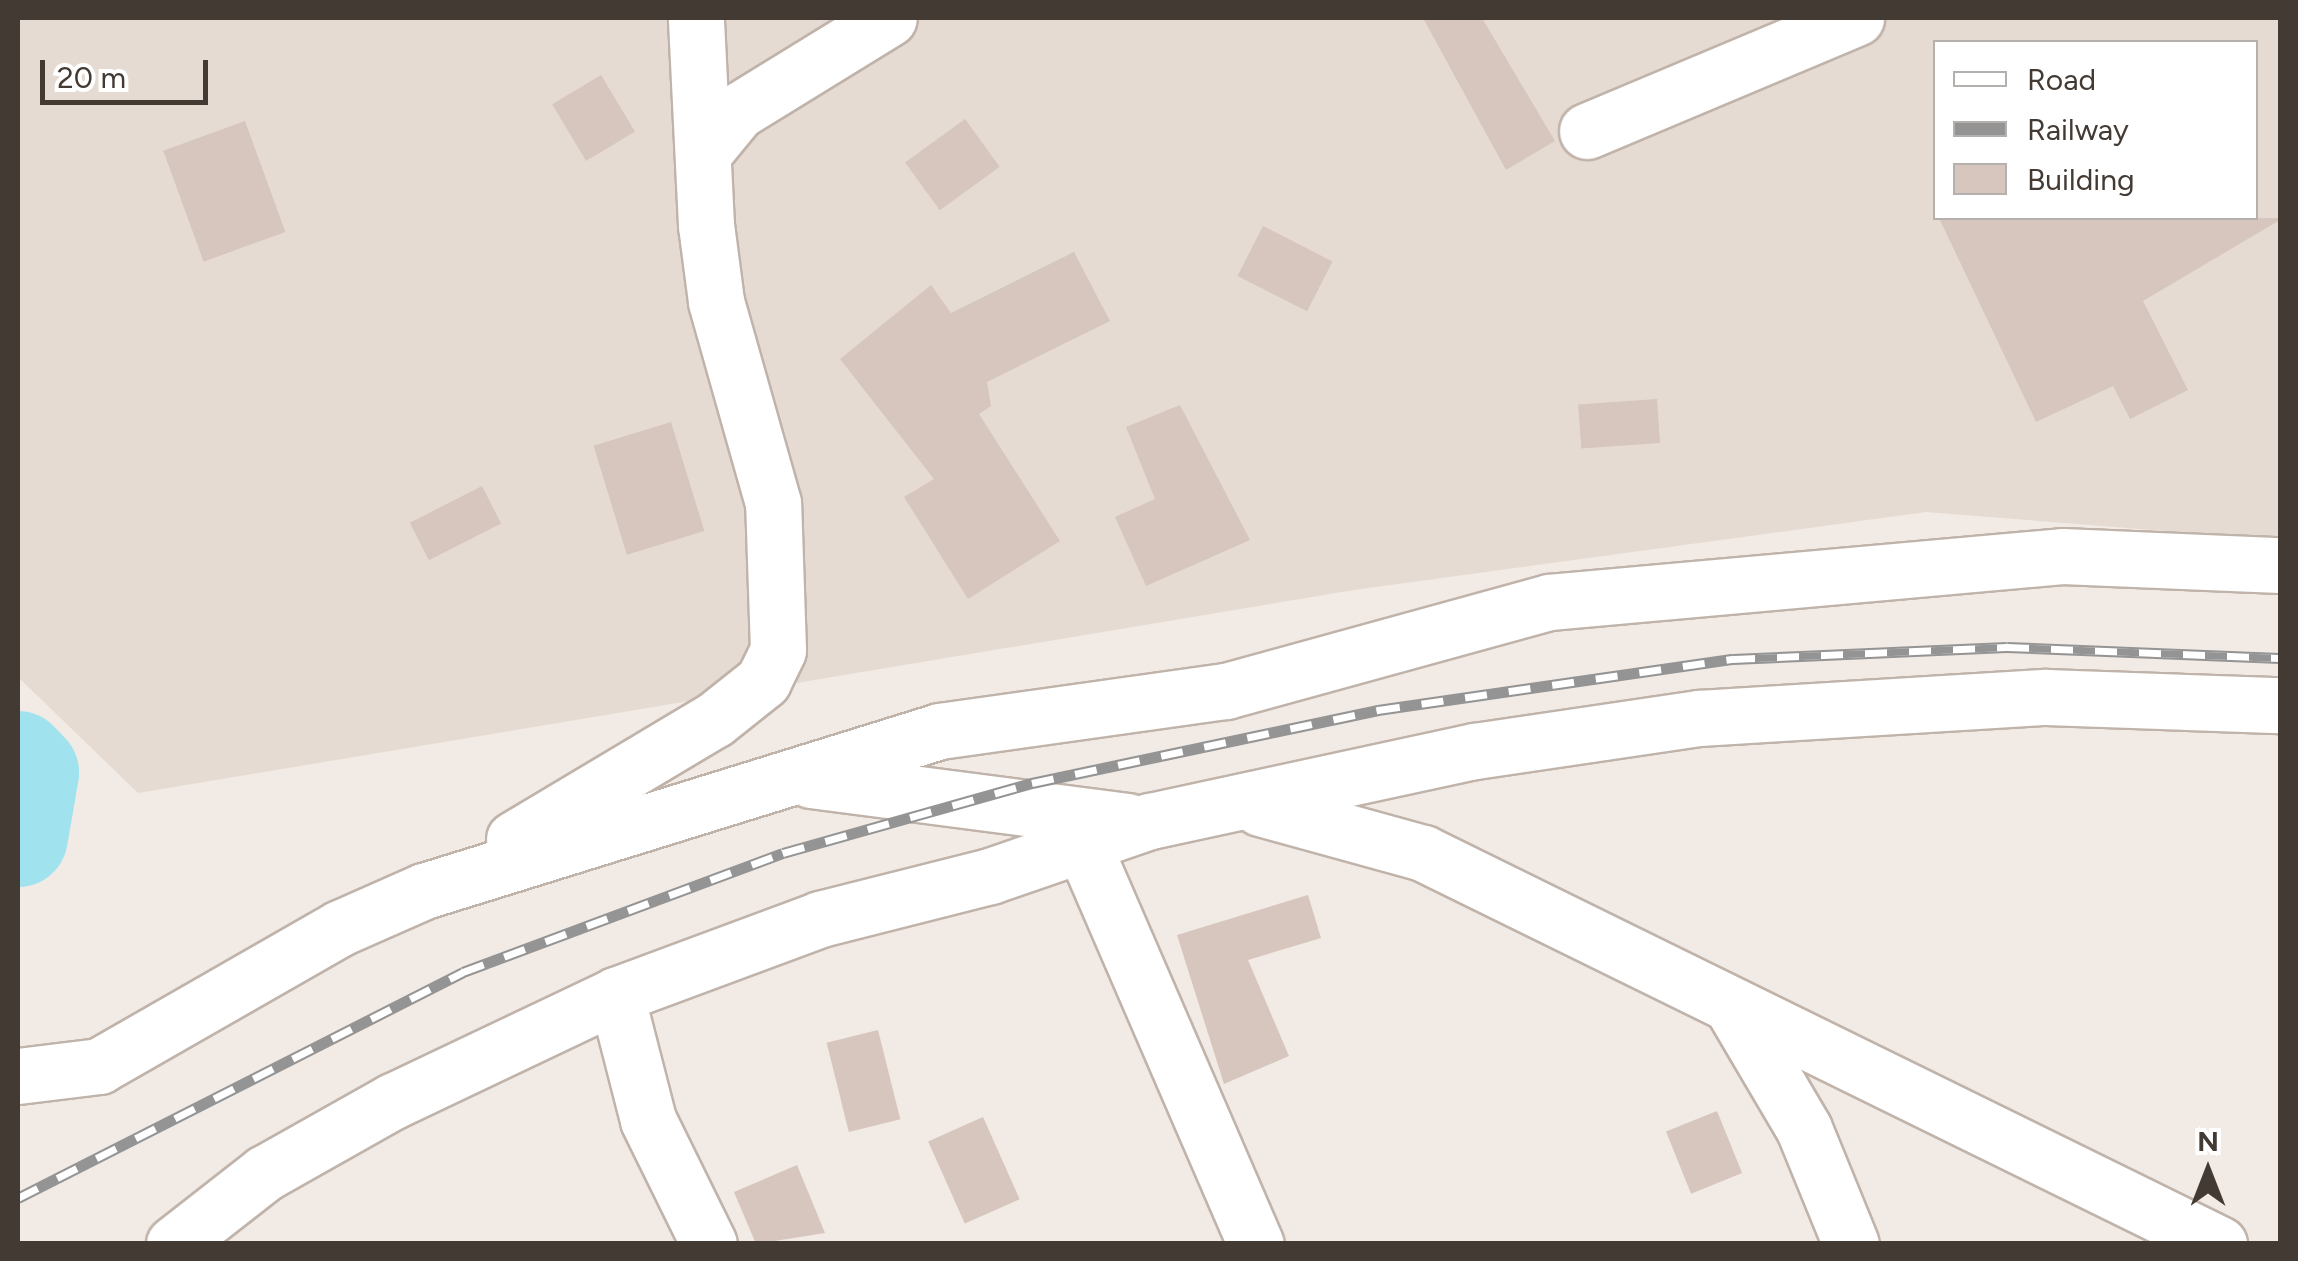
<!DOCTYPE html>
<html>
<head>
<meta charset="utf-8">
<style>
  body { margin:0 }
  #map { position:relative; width:2298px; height:1261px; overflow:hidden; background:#f2eae4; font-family:Figtree,sans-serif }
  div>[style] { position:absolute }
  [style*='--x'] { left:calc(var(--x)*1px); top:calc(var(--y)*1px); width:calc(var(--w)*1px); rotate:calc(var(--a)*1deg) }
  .residential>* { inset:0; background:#e6dbd2 }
  .river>* { height:100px; margin:-50px; padding:0 50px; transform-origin:50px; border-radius:50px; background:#a0e3ef }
  .building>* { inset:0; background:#d6c6bd; transform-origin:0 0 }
  .roads { filter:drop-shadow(2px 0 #c0b3aa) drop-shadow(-2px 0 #c0b3aa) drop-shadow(0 2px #c0b3aa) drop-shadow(0 -2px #c0b3aa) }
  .minor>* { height:55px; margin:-27.5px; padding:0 27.5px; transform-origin:27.5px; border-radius:27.5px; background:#fff }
  .rail>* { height:11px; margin-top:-5.5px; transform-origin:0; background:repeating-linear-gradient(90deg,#fff 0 22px,#949494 0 44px); box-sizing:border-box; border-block:2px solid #949494 }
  span { translate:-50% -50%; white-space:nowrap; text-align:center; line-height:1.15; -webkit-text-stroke:8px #fff; paint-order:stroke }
  .frame { position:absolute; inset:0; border:20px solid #443a34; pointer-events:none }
  .legend { position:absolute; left:1933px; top:40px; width:325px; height:180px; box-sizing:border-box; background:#fff; border:2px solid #b4b0ae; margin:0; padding:12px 18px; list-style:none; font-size:30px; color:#443a34 }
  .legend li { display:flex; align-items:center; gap:20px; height:50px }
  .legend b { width:50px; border:2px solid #b4b0ae }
  .north { position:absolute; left:2158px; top:1121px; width:100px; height:100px; -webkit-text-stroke:8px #fff; paint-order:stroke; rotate:0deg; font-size:28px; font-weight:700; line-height:40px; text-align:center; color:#443a34 }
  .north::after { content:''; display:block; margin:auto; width:35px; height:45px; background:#443a34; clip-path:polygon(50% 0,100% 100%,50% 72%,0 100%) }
  .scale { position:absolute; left:40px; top:60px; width:168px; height:45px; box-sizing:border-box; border:5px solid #443a34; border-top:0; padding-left:12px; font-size:30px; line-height:35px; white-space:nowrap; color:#443a34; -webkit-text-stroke:8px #fff; paint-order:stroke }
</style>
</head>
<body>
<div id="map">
  <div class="residential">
    <div style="clip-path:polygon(evenodd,18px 18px,2280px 18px,2280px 540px,1926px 512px,1354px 590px,138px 793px,18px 677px,18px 18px,1936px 42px,2256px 42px,2256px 218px,1936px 218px,1936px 42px)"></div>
  </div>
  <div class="river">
    <div style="--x:18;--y:761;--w:16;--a:47"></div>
    <div style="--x:29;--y:773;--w:65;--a:99.8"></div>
  </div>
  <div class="building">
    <div style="clip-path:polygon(1423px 18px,1482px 18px,1555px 141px,1506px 170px)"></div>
    <div style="left:601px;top:75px;width:66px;height:57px;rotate:59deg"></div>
    <div style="left:965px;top:119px;width:59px;height:74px;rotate:54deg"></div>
    <div style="left:245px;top:121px;width:118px;height:87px;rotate:70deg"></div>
    <div style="clip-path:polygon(1939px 218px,2280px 218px,2280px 220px,2143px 301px,2188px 390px,2130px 419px,2113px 386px,2036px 422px)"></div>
    <div style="left:1263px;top:226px;width:78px;height:56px;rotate:27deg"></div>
    <div style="clip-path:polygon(1074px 252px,1110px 321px,987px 382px,991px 406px,979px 414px,1060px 541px,968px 599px,904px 497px,934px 479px,840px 359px,931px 285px,951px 313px)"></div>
    <div style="left:1657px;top:399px;width:44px;height:79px;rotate:86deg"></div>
    <div style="clip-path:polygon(1180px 405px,1250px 540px,1146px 586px,1115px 517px,1155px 499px,1126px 427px)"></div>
    <div style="left:671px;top:422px;width:114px;height:81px;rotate:73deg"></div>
    <div style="left:482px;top:486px;width:42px;height:81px;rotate:63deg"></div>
    <div style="clip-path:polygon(1308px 895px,1321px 938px,1248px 960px,1289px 1056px,1224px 1084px,1177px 935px)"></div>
    <div style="left:878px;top:1030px;width:92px;height:53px;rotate:76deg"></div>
    <div style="left:1717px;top:1111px;width:67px;height:55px;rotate:68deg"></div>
    <div style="left:983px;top:1117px;width:90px;height:60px;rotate:66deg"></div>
    <div style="clip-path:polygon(797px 1165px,825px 1233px,756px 1244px,734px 1192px)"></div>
  </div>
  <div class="roads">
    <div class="minor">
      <div style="--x:1587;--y:131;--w:292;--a:-22.8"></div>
      <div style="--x:705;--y:151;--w:52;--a:-50.5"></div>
      <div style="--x:738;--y:111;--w:177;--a:-31.6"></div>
      <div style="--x:811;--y:780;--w:319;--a:7.4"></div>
      <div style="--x:1260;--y:808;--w:169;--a:15.4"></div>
      <div style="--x:1423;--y:853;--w:887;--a:26.16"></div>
      <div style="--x:514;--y:839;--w:233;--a:-30.8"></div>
      <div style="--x:714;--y:720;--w:63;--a:-38.5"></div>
      <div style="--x:763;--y:681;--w:34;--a:-64"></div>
      <div style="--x:778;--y:650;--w:147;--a:-91.9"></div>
      <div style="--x:773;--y:503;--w:210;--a:-105.8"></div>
      <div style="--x:716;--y:301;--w:77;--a:-97.5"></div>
      <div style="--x:706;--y:225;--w:207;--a:-92.8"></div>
      <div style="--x:1083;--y:845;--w:435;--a:66.6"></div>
      <div style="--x:616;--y:995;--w:129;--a:75.6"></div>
      <div style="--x:648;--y:1120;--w:138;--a:63.8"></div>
      <div style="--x:1731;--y:1005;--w:144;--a:59.5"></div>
      <div style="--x:1804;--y:1129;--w:124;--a:67.8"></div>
      <div style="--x:18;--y:1076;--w:82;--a:-7"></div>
      <div style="--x:99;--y:1066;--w:278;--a:-29.8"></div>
      <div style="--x:340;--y:928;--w:92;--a:-23.8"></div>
      <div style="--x:424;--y:891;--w:540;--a:-17.23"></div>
      <div style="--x:940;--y:731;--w:289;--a:-8"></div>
      <div style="--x:1226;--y:691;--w:335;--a:-15.4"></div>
      <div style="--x:1549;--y:602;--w:515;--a:-5.12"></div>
      <div style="--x:2062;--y:556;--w:218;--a:2.4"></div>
      <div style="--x:174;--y:1244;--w:115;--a:-38"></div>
      <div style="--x:265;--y:1173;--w:147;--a:-29.4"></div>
      <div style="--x:393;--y:1101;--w:247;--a:-25.4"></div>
      <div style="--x:616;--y:995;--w:218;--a:-20.4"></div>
      <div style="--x:820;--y:919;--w:175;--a:-14.2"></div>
      <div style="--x:990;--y:876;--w:169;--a:-19"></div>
      <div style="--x:1150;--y:821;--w:332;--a:-12.2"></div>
      <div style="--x:1475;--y:751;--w:226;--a:-8.4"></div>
      <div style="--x:1699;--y:718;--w:348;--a:-3.5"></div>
      <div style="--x:2046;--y:697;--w:234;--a:2"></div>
    </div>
  </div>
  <div class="rail">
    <div style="--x:18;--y:1198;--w:499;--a:-26.9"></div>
    <div style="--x:463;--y:972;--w:341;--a:-20.4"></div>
    <div style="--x:783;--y:853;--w:259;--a:-15.7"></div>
    <div style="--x:1032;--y:783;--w:354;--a:-11.9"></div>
    <div style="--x:1378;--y:710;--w:359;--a:-8.2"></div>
    <div style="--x:1733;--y:659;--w:274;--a:-2.5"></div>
    <div style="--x:2007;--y:647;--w:273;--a:2.3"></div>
  </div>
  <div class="frame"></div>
  <ul class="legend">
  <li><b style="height:12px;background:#fff"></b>Road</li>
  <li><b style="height:12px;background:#949494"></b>Railway</li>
  <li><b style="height:28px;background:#d6c6bd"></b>Building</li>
  </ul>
  <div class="north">N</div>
  <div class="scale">20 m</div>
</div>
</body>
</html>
